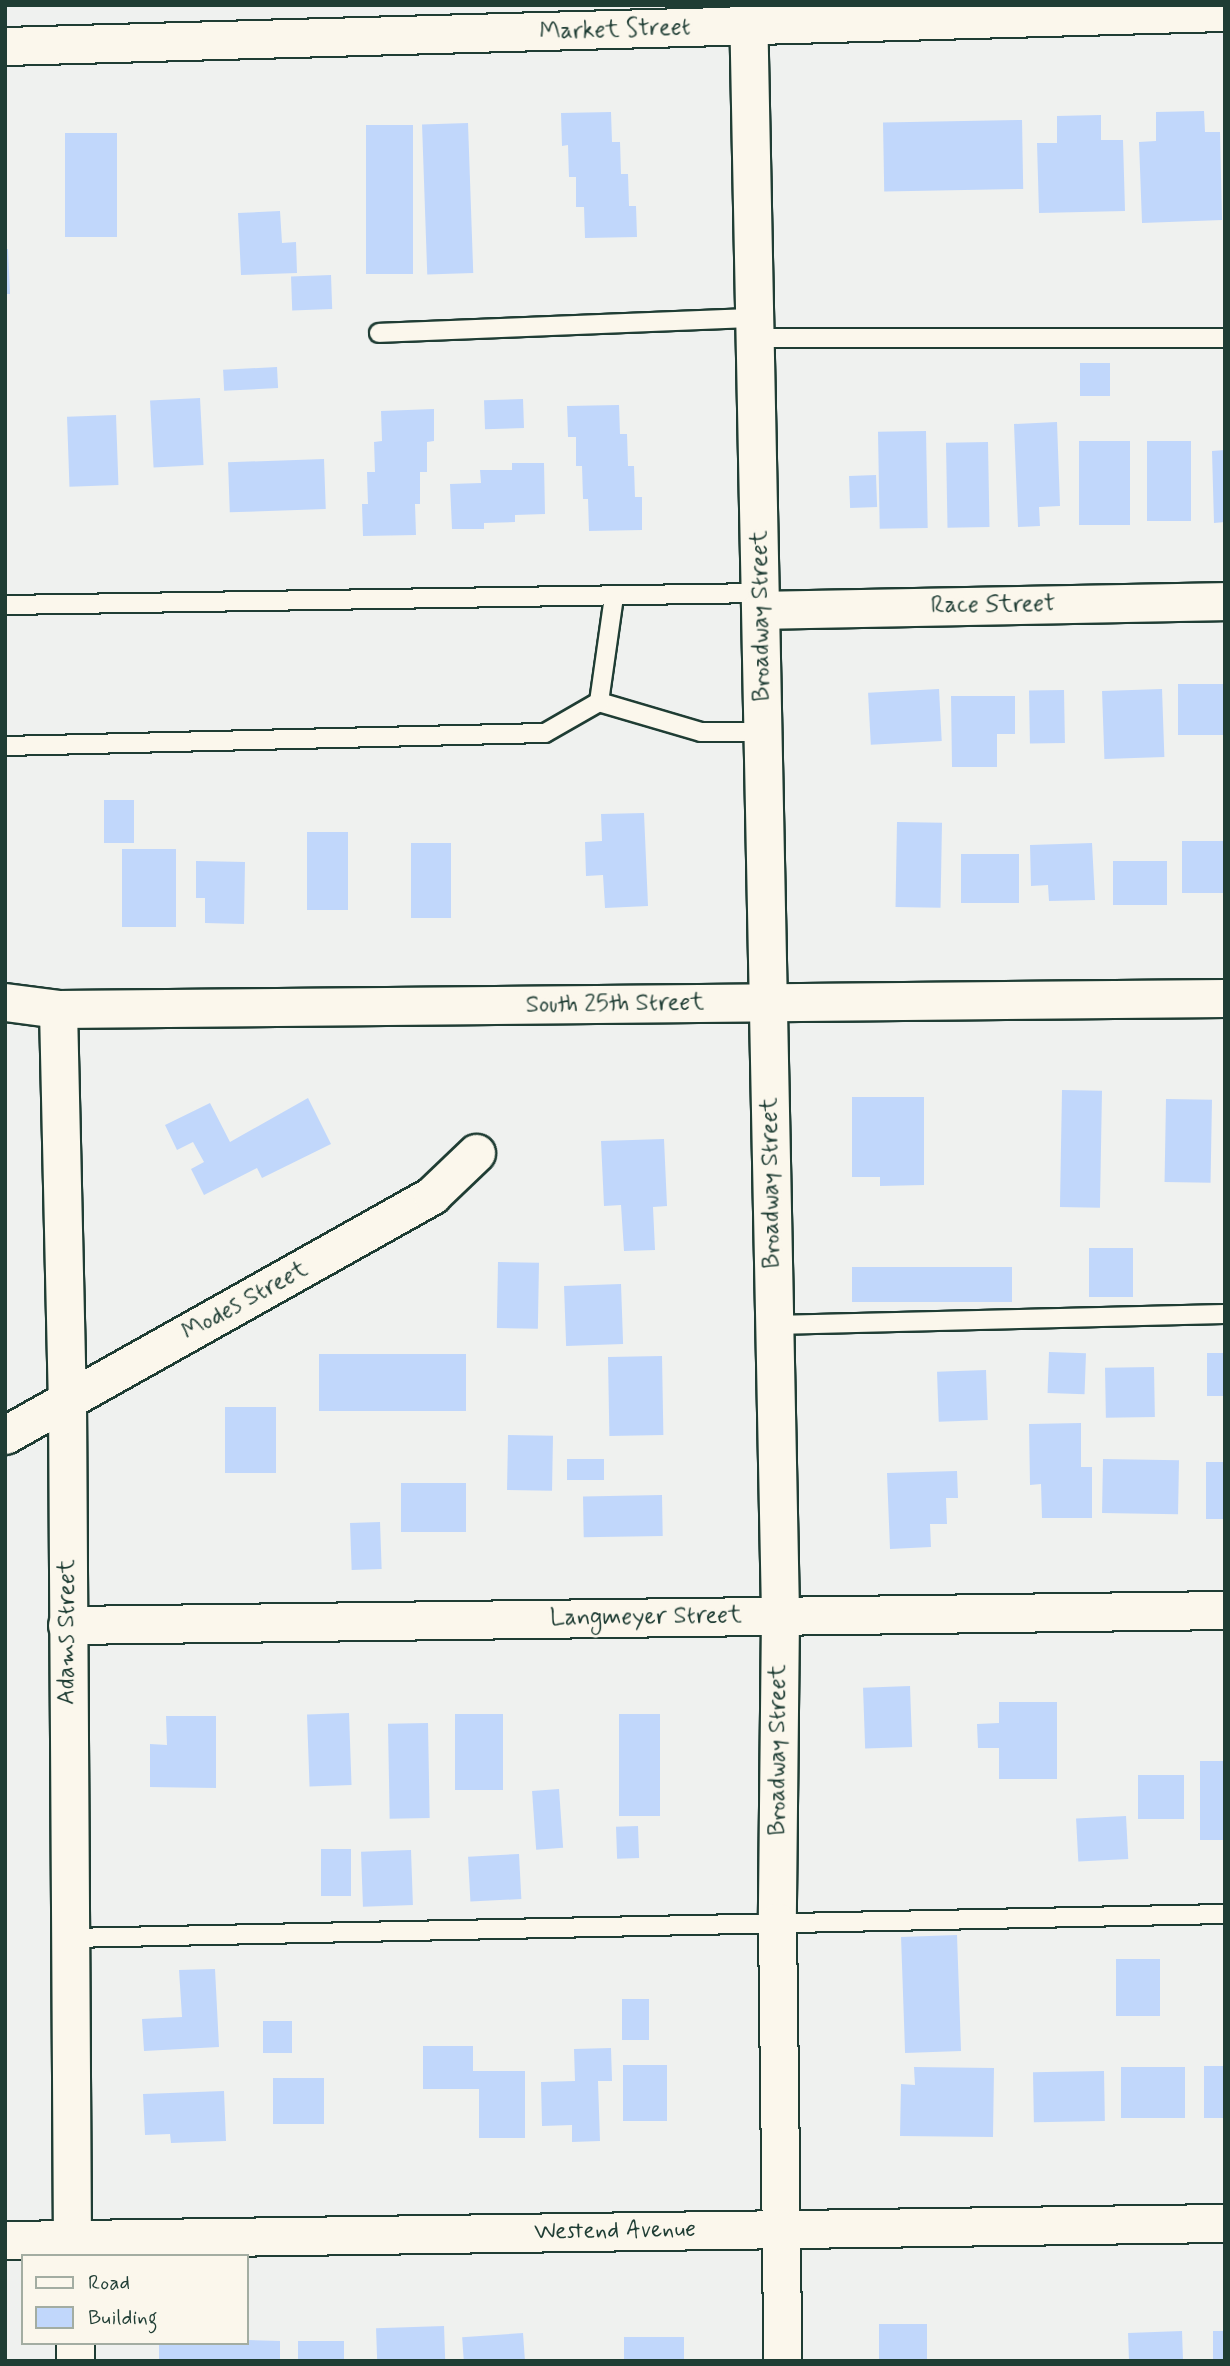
<!DOCTYPE html>
<html>
<head>
<meta charset="utf-8">
<style>
  body { margin:0 }
  #map { position:relative; width:1230px; height:2366px; overflow:hidden; background:#eff1ef; font-family:Mynerve,sans-serif }
  div>[style] { position:absolute }
  [style*='--x'] { left:calc(var(--x)*1px); top:calc(var(--y)*1px); width:calc(var(--w)*1px); rotate:calc(var(--a)*1deg) }
  .building>* { inset:0; background:#c1d7fb; transform-origin:0 0 }
  .roads { filter:drop-shadow(2px 0 #1f3d34) drop-shadow(-2px 0 #1f3d34) drop-shadow(0 2px #1f3d34) drop-shadow(0 -2px #1f3d34) }
  .service>* { height:18px; margin:-9px; padding:0 9px; transform-origin:9px; border-radius:9px; background:#fbf7ec }
  .minor>* { height:37px; margin:-18.5px; padding:0 18.5px; transform-origin:18.5px; border-radius:18.5px; background:#fbf7ec }
  span { translate:-50% -50%; white-space:nowrap; text-align:center; line-height:1.15; -webkit-text-stroke:5px #fbf7ec; paint-order:stroke }
  .street-label { font-size:24px; color:#1f3d34 }
  .frame { position:absolute; inset:0; border:7px solid #1f3d34; pointer-events:none }
  .legend { position:absolute; left:21px; top:2254px; width:228px; height:91px; box-sizing:border-box; background:#fbf7ec; border:2px solid #a3ada2; margin:0; padding:9px 12px; list-style:none; font-size:21px; color:#1f3d34 }
  .legend li { display:flex; align-items:center; gap:14px; height:35px }
  .legend b { width:35px; border:2px solid #a3ada2 }
</style>
</head>
<body>
<div id="map">
  <div class="building">
    <div style="clip-path:polygon(1204px 111px,1205px 132px,1220px 132px,1222px 220px,1142px 223px,1139px 142px,1156px 141px,1156px 112px)"></div>
    <div style="clip-path:polygon(611px 112px,612px 142px,620px 142px,621px 174px,628px 174px,629px 206px,636px 206px,637px 237px,585px 238px,584px 207px,576px 207px,576px 177px,569px 177px,568px 145px,562px 146px,561px 113px)"></div>
    <div style="clip-path:polygon(1101px 115px,1101px 140px,1123px 140px,1125px 211px,1039px 213px,1037px 143px,1057px 143px,1057px 116px)"></div>
    <div style="left:1022px;top:120px;width:69px;height:139px;rotate:89deg"></div>
    <div style="left:468px;top:123px;width:150px;height:46px;rotate:88deg"></div>
    <div style="left:366px;top:125px;width:47px;height:149px"></div>
    <div style="left:65px;top:133px;width:52px;height:104px"></div>
    <div style="clip-path:polygon(280px 211px,282px 243px,296px 242px,297px 273px,241px 275px,238px 213px)"></div>
    <div style="clip-path:polygon(5px 249px,8px 249px,10px 294px,5px 294px)"></div>
    <div style="left:331px;top:275px;width:34px;height:40px;rotate:88deg"></div>
    <div style="left:1080px;top:363px;width:30px;height:33px"></div>
    <div style="left:277px;top:367px;width:21px;height:54px;rotate:87deg"></div>
    <div style="left:200px;top:398px;width:67px;height:50px;rotate:87deg"></div>
    <div style="left:523px;top:399px;width:29px;height:39px;rotate:88deg"></div>
    <div style="clip-path:polygon(619px 405px,620px 434px,627px 434px,628px 466px,634px 466px,635px 497px,642px 497px,642px 530px,589px 531px,588px 499px,583px 499px,582px 466px,576px 466px,576px 437px,568px 437px,567px 406px)"></div>
    <div style="clip-path:polygon(434px 409px,434px 441px,427px 442px,427px 472px,420px 472px,420px 504px,415px 504px,416px 535px,363px 536px,362px 504px,368px 504px,367px 472px,375px 472px,374px 442px,382px 441px,381px 411px)"></div>
    <div style="left:116px;top:415px;width:70px;height:49px;rotate:88deg"></div>
    <div style="clip-path:polygon(1057px 422px,1060px 506px,1039px 507px,1040px 526px,1018px 527px,1014px 424px)"></div>
    <div style="left:926px;top:431px;width:97px;height:48px;rotate:89deg"></div>
    <div style="left:1079px;top:441px;width:51px;height:84px"></div>
    <div style="left:1147px;top:441px;width:44px;height:80px"></div>
    <div style="left:988px;top:442px;width:85px;height:42px;rotate:89deg"></div>
    <div style="clip-path:polygon(1225px 450px,1225px 522px,1214px 523px,1212px 451px)"></div>
    <div style="left:324px;top:459px;width:50px;height:96px;rotate:88deg"></div>
    <div style="clip-path:polygon(512px 463px,544px 463px,545px 514px,515px 515px,515px 522px,484px 523px,484px 529px,452px 529px,450px 484px,481px 483px,480px 470px,512px 470px)"></div>
    <div style="left:876px;top:475px;width:32px;height:27px;rotate:88deg"></div>
    <div style="left:1178px;top:684px;width:47px;height:51px"></div>
    <div style="left:939px;top:689px;width:52px;height:71px;rotate:87deg"></div>
    <div style="left:1162px;top:689px;width:68px;height:60px;rotate:88deg"></div>
    <div style="left:1064px;top:690px;width:53px;height:35px;rotate:89deg"></div>
    <div style="clip-path:polygon(951px 696px,1015px 696px,1015px 734px,997px 734px,997px 767px,952px 767px)"></div>
    <div style="left:104px;top:800px;width:30px;height:43px"></div>
    <div style="clip-path:polygon(644px 813px,648px 906px,605px 908px,603px 875px,586px 876px,585px 842px,602px 841px,601px 814px)"></div>
    <div style="left:897px;top:822px;width:45px;height:85px;rotate:1deg"></div>
    <div style="left:307px;top:832px;width:41px;height:78px"></div>
    <div style="left:1182px;top:841px;width:43px;height:52px"></div>
    <div style="left:411px;top:843px;width:40px;height:75px"></div>
    <div style="clip-path:polygon(1092px 843px,1095px 900px,1049px 901px,1048px 885px,1031px 886px,1030px 845px)"></div>
    <div style="left:122px;top:849px;width:54px;height:78px"></div>
    <div style="left:961px;top:854px;width:58px;height:49px"></div>
    <div style="clip-path:polygon(196px 861px,245px 862px,244px 924px,205px 923px,205px 898px,196px 898px)"></div>
    <div style="left:1113px;top:861px;width:54px;height:44px"></div>
    <div style="left:1062px;top:1090px;width:40px;height:117px;rotate:1deg"></div>
    <div style="clip-path:polygon(852px 1097px,924px 1097px,924px 1185px,880px 1186px,880px 1177px,852px 1177px)"></div>
    <div style="clip-path:polygon(308px 1098px,331px 1144px,262px 1178px,257px 1168px,204px 1195px,191px 1169px,204px 1162px,193px 1142px,177px 1150px,165px 1125px,210px 1103px,230px 1142px)"></div>
    <div style="left:1166px;top:1099px;width:46px;height:83px;rotate:1deg"></div>
    <div style="clip-path:polygon(664px 1139px,667px 1206px,653px 1207px,655px 1250px,624px 1251px,621px 1205px,604px 1206px,601px 1141px)"></div>
    <div style="left:1089px;top:1248px;width:44px;height:49px"></div>
    <div style="left:498px;top:1262px;width:41px;height:66px;rotate:1deg"></div>
    <div style="left:852px;top:1267px;width:160px;height:35px"></div>
    <div style="left:621px;top:1284px;width:60px;height:57px;rotate:88deg"></div>
    <div style="left:1049px;top:1352px;width:37px;height:41px;rotate:2deg"></div>
    <div style="left:1207px;top:1353px;width:18px;height:43px"></div>
    <div style="left:319px;top:1354px;width:147px;height:57px"></div>
    <div style="left:662px;top:1356px;width:79px;height:54px;rotate:89deg"></div>
    <div style="left:1154px;top:1367px;width:50px;height:49px;rotate:89deg"></div>
    <div style="left:986px;top:1370px;width:50px;height:49px;rotate:88deg"></div>
    <div style="left:225px;top:1407px;width:51px;height:66px"></div>
    <div style="clip-path:polygon(1081px 1423px,1081px 1467px,1092px 1467px,1092px 1518px,1042px 1518px,1041px 1484px,1030px 1485px,1029px 1424px)"></div>
    <div style="left:508px;top:1435px;width:45px;height:55px;rotate:1deg"></div>
    <div style="left:604px;top:1459px;width:21px;height:37px;rotate:90deg"></div>
    <div style="left:1103px;top:1459px;width:76px;height:54px;rotate:1deg"></div>
    <div style="left:1206px;top:1462px;width:19px;height:57px"></div>
    <div style="clip-path:polygon(957px 1471px,958px 1498px,946px 1498px,947px 1524px,930px 1524px,931px 1547px,890px 1549px,887px 1473px)"></div>
    <div style="left:401px;top:1483px;width:65px;height:49px"></div>
    <div style="left:662px;top:1495px;width:41px;height:79px;rotate:89deg"></div>
    <div style="left:380px;top:1522px;width:47px;height:30px;rotate:88deg"></div>
    <div style="left:910px;top:1686px;width:61px;height:47px;rotate:88deg"></div>
    <div style="clip-path:polygon(999px 1702px,1057px 1702px,1057px 1779px,999px 1779px,999px 1748px,978px 1748px,977px 1724px,999px 1723px)"></div>
    <div style="left:349px;top:1713px;width:72px;height:42px;rotate:88deg"></div>
    <div style="left:455px;top:1714px;width:48px;height:76px"></div>
    <div style="left:619px;top:1714px;width:41px;height:102px"></div>
    <div style="clip-path:polygon(166px 1716px,216px 1716px,216px 1788px,150px 1787px,150px 1744px,167px 1745px)"></div>
    <div style="left:428px;top:1723px;width:95px;height:40px;rotate:89deg"></div>
    <div style="left:1225px;top:1761px;width:79px;height:25px;rotate:90deg"></div>
    <div style="left:1138px;top:1775px;width:46px;height:44px"></div>
    <div style="left:559px;top:1789px;width:59px;height:27px;rotate:86deg"></div>
    <div style="left:1126px;top:1816px;width:43px;height:50px;rotate:87deg"></div>
    <div style="left:638px;top:1826px;width:32px;height:22px;rotate:88deg"></div>
    <div style="left:321px;top:1849px;width:30px;height:47px"></div>
    <div style="left:411px;top:1850px;width:55px;height:50px;rotate:88deg"></div>
    <div style="left:519px;top:1854px;width:45px;height:51px;rotate:87deg"></div>
    <div style="left:957px;top:1935px;width:116px;height:56px;rotate:88deg"></div>
    <div style="left:1116px;top:1959px;width:44px;height:57px"></div>
    <div style="clip-path:polygon(215px 1969px,219px 2047px,144px 2051px,142px 2019px,182px 2017px,179px 1970px)"></div>
    <div style="left:622px;top:1999px;width:27px;height:41px"></div>
    <div style="left:263px;top:2021px;width:29px;height:32px"></div>
    <div style="clip-path:polygon(423px 2046px,473px 2046px,473px 2071px,525px 2071px,525px 2138px,479px 2138px,479px 2089px,423px 2089px)"></div>
    <div style="clip-path:polygon(611px 2048px,612px 2081px,598px 2081px,600px 2141px,572px 2142px,572px 2125px,542px 2126px,541px 2082px,575px 2081px,574px 2049px)"></div>
    <div style="left:667px;top:2065px;width:56px;height:44px;rotate:90deg"></div>
    <div style="left:1204px;top:2066px;width:21px;height:52px"></div>
    <div style="clip-path:polygon(914px 2067px,994px 2068px,993px 2137px,900px 2136px,901px 2084px,915px 2085px)"></div>
    <div style="left:1121px;top:2067px;width:64px;height:51px"></div>
    <div style="left:1104px;top:2071px;width:50px;height:71px;rotate:89deg"></div>
    <div style="left:324px;top:2078px;width:46px;height:51px;rotate:90deg"></div>
    <div style="clip-path:polygon(224px 2091px,226px 2141px,171px 2143px,170px 2134px,145px 2135px,143px 2094px)"></div>
    <div style="left:879px;top:2324px;width:48px;height:37px"></div>
    <div style="left:444px;top:2326px;width:35px;height:68px;rotate:88deg"></div>
    <div style="left:1182px;top:2331px;width:30px;height:54px;rotate:88deg"></div>
    <div style="left:1213px;top:2331px;width:12px;height:30px"></div>
    <div style="left:523px;top:2333px;width:28px;height:61px;rotate:86deg"></div>
    <div style="left:624px;top:2337px;width:60px;height:24px"></div>
    <div style="clip-path:polygon(247px 2340px,280px 2341px,280px 2361px,159px 2361px,159px 2343px,247px 2343px)"></div>
    <div style="left:298px;top:2341px;width:46px;height:20px"></div>
  </div>
  <div class="roads">
    <div class="service">
      <div style="--x:379;--y:333;--w:375;--a:-2.3"></div>
      <div style="--x:755;--y:338;--w:470;--a:0"></div>
      <div style="--x:5;--y:605;--w:755;--a:-0.91"></div>
      <div style="--x:599;--y:702;--w:106;--a:16.4"></div>
      <div style="--x:701;--y:732;--w:62;--a:0"></div>
      <div style="--x:5;--y:746;--w:540;--a:-1.38"></div>
      <div style="--x:545;--y:733;--w:62;--a:-29.9"></div>
      <div style="--x:599;--y:702;--w:107;--a:-81.9"></div>
      <div style="--x:773;--y:1325;--w:452;--a:-1.4"></div>
      <div style="--x:69;--y:1938;--w:1156;--a:-1.19"></div>
    </div>
    <div class="minor">
      <div style="--x:748;--y:5;--w:1610;--a:88.86"></div>
      <div style="--x:780;--y:1615;--w:307;--a:90.6"></div>
      <div style="--x:777;--y:1922;--w:439;--a:89.3"></div>
      <div style="--x:5;--y:46;--w:1220;--a:-1.6"></div>
      <div style="--x:761;--y:610;--w:464;--a:-1.1"></div>
      <div style="--x:5;--y:1002;--w:53;--a:7.5"></div>
      <div style="--x:58;--y:1009;--w:1167;--a:-0.54"></div>
      <div style="--x:58;--y:1009;--w:392;--a:88.7"></div>
      <div style="--x:67;--y:1401;--w:855;--a:89.66"></div>
      <div style="--x:5;--y:1435;--w:490;--a:-29.3"></div>
      <div style="--x:432;--y:1195;--w:61;--a:-43.7"></div>
      <div style="--x:67;--y:1625;--w:1158;--a:-0.74"></div>
      <div style="--x:5;--y:2240;--w:1220;--a:-0.8"></div>
      <div style="--x:75;--y:2343;--w:18;--a:90"></div>
    </div>
  </div>
  <div class="street-label">
    <span style="left:615px;top:30px;rotate:-2deg">Market Street</span>
    <span style="left:993px;top:605px;rotate:-1deg">Race Street</span>
    <span style="left:761px;top:616px;rotate:-91deg">Broadway Street</span>
    <span style="left:615px;top:1004px;rotate:-1deg">South 25th Street</span>
    <span style="left:771px;top:1183px;rotate:-91deg">Broadway Street</span>
    <span style="left:245px;top:1301px;rotate:-29deg">Modes Street</span>
    <span style="left:646px;top:1617px;rotate:-1deg">Langmeyer Street</span>
    <span style="left:67px;top:1632px;rotate:-90deg">Adams Street</span>
    <span style="left:778px;top:1750px;rotate:-90deg">Broadway Street</span>
    <span style="left:615px;top:2231px;rotate:-1deg">Westend Avenue</span>
  </div>
  <div class="frame"></div>
  <ul class="legend">
  <li><b style="height:9px;background:#fbf7ec"></b>Road</li>
  <li><b style="height:19px;background:#c1d7fb"></b>Building</li>
  </ul>
</div>
</body>
</html>
